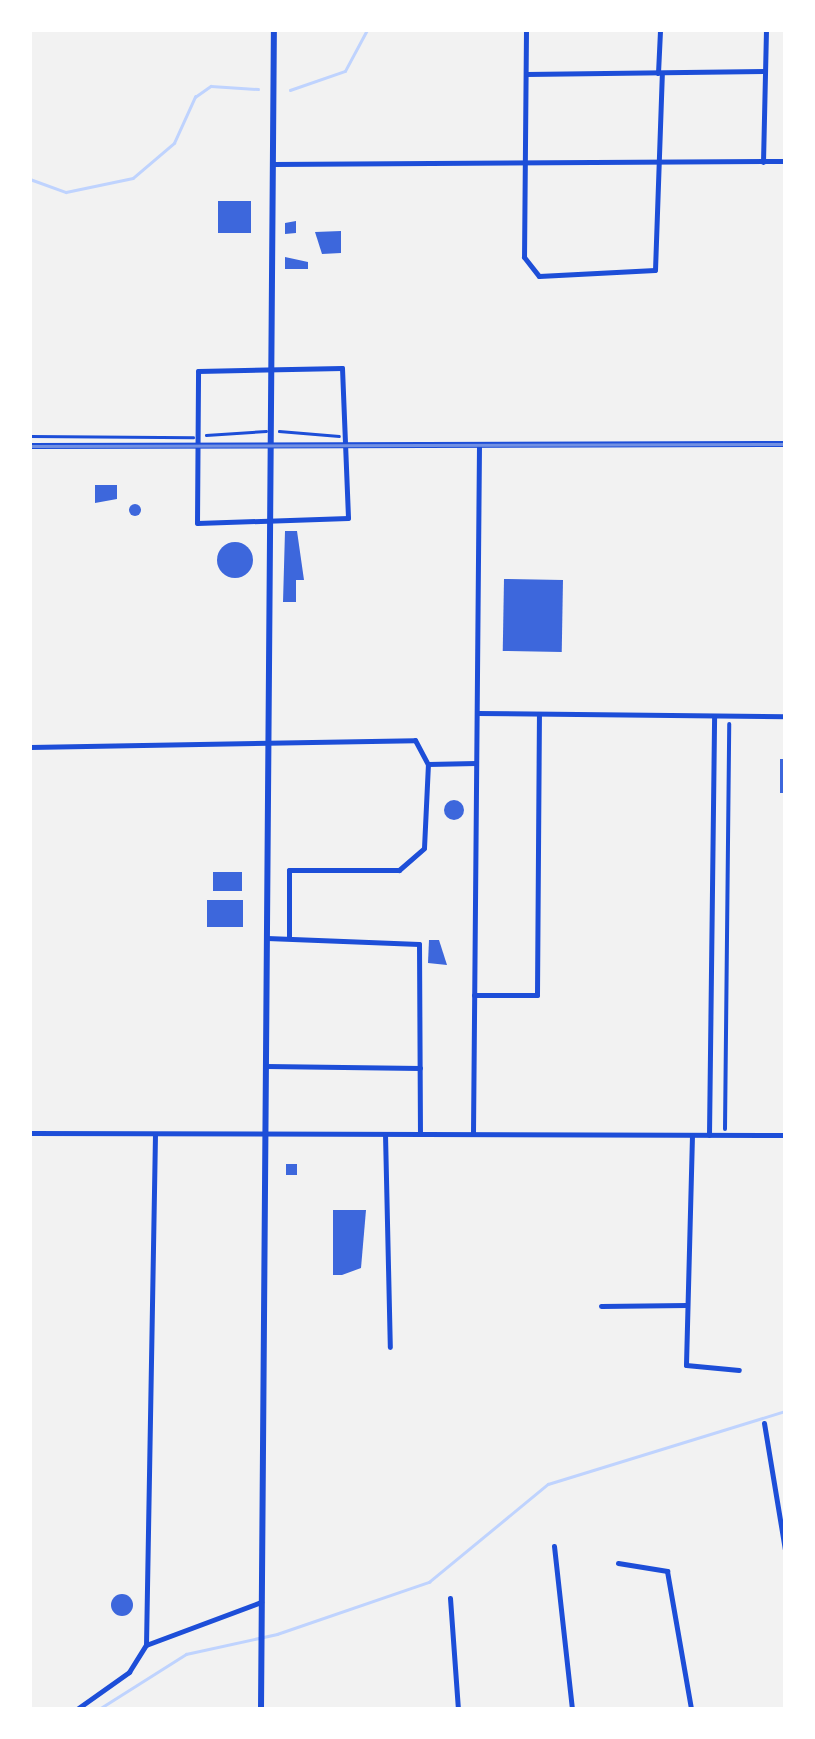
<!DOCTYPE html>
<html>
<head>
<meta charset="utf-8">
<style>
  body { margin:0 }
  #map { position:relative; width:815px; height:1739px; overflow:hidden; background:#f2f2f2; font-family:"Open Sans",sans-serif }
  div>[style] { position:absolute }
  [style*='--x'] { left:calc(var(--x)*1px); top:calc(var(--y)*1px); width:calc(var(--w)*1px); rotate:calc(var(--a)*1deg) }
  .stream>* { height:2.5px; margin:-1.25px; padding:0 1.25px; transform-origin:1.25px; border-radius:1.25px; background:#bfd3fe }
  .building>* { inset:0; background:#3d67dc; transform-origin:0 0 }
  .round { border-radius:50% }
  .path>* { height:2.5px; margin:-1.25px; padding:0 1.25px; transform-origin:1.25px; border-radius:1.25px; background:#1d4ed8 }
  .pedestrian>* { height:4px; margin:-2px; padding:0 2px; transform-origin:2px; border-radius:2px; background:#1d4ed8 }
  .minor>* { height:5px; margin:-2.5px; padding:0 2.5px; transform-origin:2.5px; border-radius:2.5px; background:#1d4ed8 }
  .secondary>* { height:6px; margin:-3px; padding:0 3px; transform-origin:3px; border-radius:3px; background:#1d4ed8 }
  .tram>* { height:2.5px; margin:-1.25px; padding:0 1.25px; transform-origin:1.25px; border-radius:1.25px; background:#7290e2 }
  span { translate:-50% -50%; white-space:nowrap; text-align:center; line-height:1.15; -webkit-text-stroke:10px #fff; paint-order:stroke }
  .frame { position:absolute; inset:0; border:32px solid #fff; pointer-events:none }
</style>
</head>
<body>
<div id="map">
  <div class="stream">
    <div style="--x:290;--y:90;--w:58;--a:-19.1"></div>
    <div style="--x:345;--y:71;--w:47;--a:-61.8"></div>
    <div style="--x:30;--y:179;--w:38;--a:20"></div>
    <div style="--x:66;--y:192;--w:68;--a:-11.8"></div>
    <div style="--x:133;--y:178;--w:54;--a:-40.5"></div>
    <div style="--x:174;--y:143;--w:51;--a:-65.5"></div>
    <div style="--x:195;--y:97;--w:19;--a:-35"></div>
    <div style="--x:211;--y:86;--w:47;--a:3.7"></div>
    <div style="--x:99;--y:1709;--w:103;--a:-32.3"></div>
    <div style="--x:186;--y:1654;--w:93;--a:-12.4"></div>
    <div style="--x:277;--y:1634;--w:161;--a:-18.9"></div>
    <div style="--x:429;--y:1582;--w:154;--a:-39.5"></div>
    <div style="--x:548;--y:1484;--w:248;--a:-17.1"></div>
  </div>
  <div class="building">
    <div style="left:218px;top:201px;width:33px;height:32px"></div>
    <div style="clip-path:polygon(296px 221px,296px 233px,285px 234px,285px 223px)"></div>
    <div style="clip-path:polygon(341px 231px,341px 253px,322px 254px,315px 232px)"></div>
    <div style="clip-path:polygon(285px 257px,308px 262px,308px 269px,285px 269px)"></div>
    <div style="clip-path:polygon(95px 485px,117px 485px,117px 499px,95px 503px)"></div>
    <div class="round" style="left:129px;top:504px;width:12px;height:12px"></div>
    <div style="clip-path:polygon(285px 531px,297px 531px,304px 580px,296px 580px,296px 602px,283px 602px)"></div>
    <div class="round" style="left:217px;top:542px;width:36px;height:36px"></div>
    <div style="left:504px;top:579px;width:59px;height:72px;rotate:1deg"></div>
    <div style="left:780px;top:759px;width:5px;height:34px"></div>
    <div class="round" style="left:444px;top:800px;width:20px;height:20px"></div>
    <div style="left:213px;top:872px;width:29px;height:19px"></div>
    <div style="left:243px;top:900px;width:27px;height:36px;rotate:90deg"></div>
    <div style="clip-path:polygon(429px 940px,439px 940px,447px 965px,428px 963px)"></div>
    <div style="left:286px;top:1164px;width:11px;height:11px"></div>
    <div style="clip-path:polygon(333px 1210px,366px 1210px,361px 1268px,342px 1275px,333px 1275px)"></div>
    <div class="round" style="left:111px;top:1594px;width:22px;height:22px"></div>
  </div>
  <div class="path">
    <div style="--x:279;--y:431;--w:60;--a:4.8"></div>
    <div style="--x:206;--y:435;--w:60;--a:-3.8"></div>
    <div style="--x:30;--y:436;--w:163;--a:0.4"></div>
  </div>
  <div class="pedestrian">
    <div style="--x:725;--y:1129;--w:405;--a:-89.4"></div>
  </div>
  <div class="minor">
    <div style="--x:526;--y:30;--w:227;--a:90.5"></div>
    <div style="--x:524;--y:257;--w:24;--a:52"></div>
    <div style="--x:539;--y:276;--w:116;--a:-3"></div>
    <div style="--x:655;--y:270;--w:197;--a:-88"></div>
    <div style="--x:658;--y:73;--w:43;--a:-87.3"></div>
    <div style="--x:526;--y:74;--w:239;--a:-0.7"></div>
    <div style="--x:763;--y:162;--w:132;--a:-88.7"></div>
    <div style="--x:273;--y:164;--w:512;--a:-0.34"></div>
    <div style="--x:342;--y:368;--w:150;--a:87.7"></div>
    <div style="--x:348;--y:518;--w:151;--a:178.1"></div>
    <div style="--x:197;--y:523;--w:152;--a:-89.6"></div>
    <div style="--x:198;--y:371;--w:144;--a:-1.2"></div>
    <div style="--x:477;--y:713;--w:308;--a:0.6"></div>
    <div style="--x:30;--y:747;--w:385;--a:-1"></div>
    <div style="--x:415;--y:740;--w:27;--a:62"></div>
    <div style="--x:428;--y:764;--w:48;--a:-1.2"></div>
    <div style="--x:267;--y:938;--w:152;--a:2.3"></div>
    <div style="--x:419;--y:944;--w:190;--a:89.7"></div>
    <div style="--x:289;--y:938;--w:68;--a:-90"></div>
    <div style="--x:289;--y:870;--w:110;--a:0"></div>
    <div style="--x:399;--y:870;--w:33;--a:-41"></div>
    <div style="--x:424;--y:848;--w:84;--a:-87.3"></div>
    <div style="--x:474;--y:995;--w:63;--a:0"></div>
    <div style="--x:537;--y:995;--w:281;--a:-89.6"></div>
    <div style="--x:266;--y:1066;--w:154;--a:0.7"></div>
    <div style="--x:30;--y:1133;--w:755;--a:0.15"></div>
    <div style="--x:473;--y:1133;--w:687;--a:-89.5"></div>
    <div style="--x:385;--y:1134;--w:213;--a:88.7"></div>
    <div style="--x:692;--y:1135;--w:230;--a:91.5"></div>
    <div style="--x:686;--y:1365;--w:53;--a:5.4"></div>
    <div style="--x:709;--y:1135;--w:419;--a:-89.3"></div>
    <div style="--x:601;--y:1306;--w:86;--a:-0.7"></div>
    <div style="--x:764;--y:1423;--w:129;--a:80.6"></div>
    <div style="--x:554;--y:1546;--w:164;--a:83.7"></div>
    <div style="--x:618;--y:1563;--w:50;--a:9.3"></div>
    <div style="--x:667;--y:1571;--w:140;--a:80.1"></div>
    <div style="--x:450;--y:1598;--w:111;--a:85.9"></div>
    <div style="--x:146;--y:1645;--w:511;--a:-88.99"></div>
    <div style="--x:77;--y:1709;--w:64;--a:-35.4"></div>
    <div style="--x:129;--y:1672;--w:32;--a:-58"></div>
    <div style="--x:146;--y:1645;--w:123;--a:-20.5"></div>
  </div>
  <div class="secondary">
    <div style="--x:30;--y:446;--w:755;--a:-0.15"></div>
    <div style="--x:261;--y:1709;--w:1679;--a:-89.56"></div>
  </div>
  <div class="tram">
    <div style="--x:30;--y:446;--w:755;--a:-0.15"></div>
  </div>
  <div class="frame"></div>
</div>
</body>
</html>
